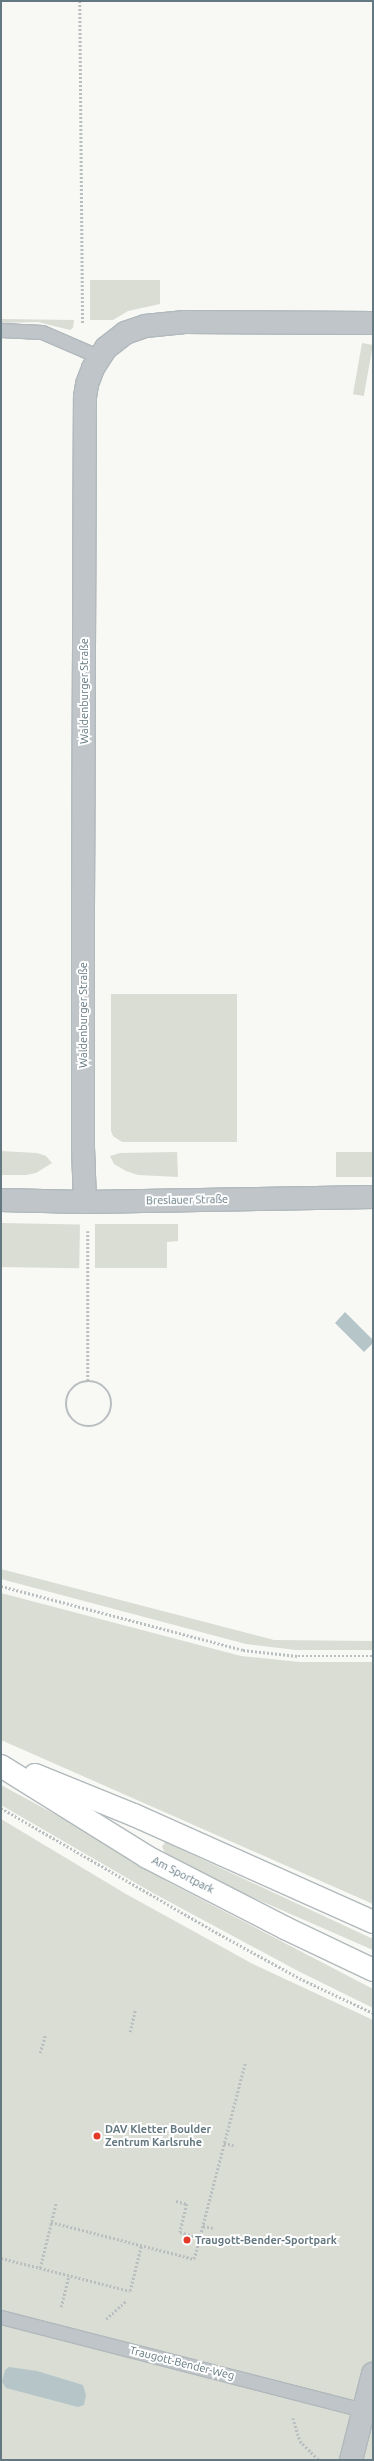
<!DOCTYPE html>
<html>
<head>
<meta charset="utf-8">
<style>
  body { margin:0 }
  #map { position:relative; width:374px; height:2461px; overflow:hidden; background:#f8f8f5; font-family:Ubuntu,sans-serif }
  div>[style] { position:absolute }
  [style*='--x'] { left:calc(var(--x)*1px); top:calc(var(--y)*1px); width:calc(var(--w)*1px); rotate:calc(var(--a)*1deg) }
  .green>* { inset:0; background:#d9ddd4; transform-origin:0 0 }
  .water>* { inset:0; background:#b6c6c8 }
  .path>* { height:2.5px; margin-top:-1.25px; transform-origin:0; background:repeating-linear-gradient(90deg,#b9bec0 0 2px,transparent 0 4px) }
  .path>.ring { margin:-1.25px; padding:0; box-sizing:content-box; background:none; border:2.5px solid #b9bec0; border-radius:50% }
  .roads { filter:drop-shadow(1px 0 #b1b9bc) drop-shadow(-1px 0 #b1b9bc) drop-shadow(0 1px #b1b9bc) drop-shadow(0 -1px #b1b9bc) }
  .lane>* { height:13px; margin:-6.5px; padding:0 6.5px; transform-origin:6.5px; border-radius:6.5px; background:#bfc5c8 }
  .street>* { height:22px; margin:-11px; padding:0 11px; transform-origin:11px; border-radius:11px; background:#bfc5c8 }
  .secondary>* { height:22px; margin:-11px; padding:0 11px; transform-origin:11px; border-radius:11px; background:#fff }
  .dots>* { width:11px; height:11px; translate:-50% -50%; box-sizing:border-box; border:2px solid #fff; border-radius:50% }
  span { translate:-50% -50%; white-space:nowrap; text-align:center; line-height:1.15; -webkit-text-stroke:4px #fff; paint-order:stroke }
  .street-label { font-size:11px; color:#637880 }
  .poi-label { font-size:11px; color:#637880; font-weight:700 }
  .left { translate:0 -50%; text-align:left }
  .frame { position:absolute; inset:0; border:2px solid #637880; pointer-events:none }
</style>
</head>
<body>
<div id="map">
  <div class="green">
    <div style="clip-path:polygon(90px 280px,160px 280px,160px 304px,128px 311px,113px 320px,90px 320px)"></div>
    <div style="clip-path:polygon(1px 319px,74px 320px,73px 328px,70px 330px,38px 322px,1px 323px)"></div>
    <div style="left:362px;top:343px;width:11px;height:52px;rotate:10deg"></div>
    <div style="clip-path:polygon(111px 994px,237px 994px,237px 1142px,122px 1142px,113px 1136px,111px 1131px)"></div>
    <div style="clip-path:polygon(1px 1151px,37px 1153px,46px 1156px,52px 1163px,36px 1173px,26px 1175px,1px 1175px)"></div>
    <div style="clip-path:polygon(177px 1152px,178px 1177px,138px 1175px,126px 1171px,114px 1164px,110px 1156px,120px 1153px)"></div>
    <div style="left:336px;top:1152px;width:37px;height:25px"></div>
    <div style="left:1px;top:1223px;width:79px;height:44px;rotate:1deg"></div>
    <div style="clip-path:polygon(95px 1224px,178px 1224px,178px 1241px,167px 1242px,167px 1268px,95px 1268px)"></div>
    <div style="clip-path:polygon(1px 1569px,274px 1640px,373px 1641px,373px 1650px,296px 1650px,246px 1644px,1px 1579px)"></div>
    <div style="clip-path:polygon(1px 1593px,241px 1656px,300px 1662px,373px 1662px,373px 1904px,1px 1740px)"></div>
    <div style="clip-path:polygon(1px 1785px,73px 1824px,168px 1882px,373px 1989px,373px 2008px,298px 1971px,153px 1893px,1px 1805px)"></div>
    <div style="clip-path:polygon(1px 1819px,126px 1894px,251px 1963px,373px 2020px,373px 2460px,1px 2460px)"></div>
    <div style="clip-path:polygon(165px 1842px,373px 1939px,373px 1950px,231px 1888px,166px 1855px,162px 1847px)"></div>
  </div>
  <div class="water">
    <div style="clip-path:polygon(345px 1312px,373px 1340px,373px 1343px,364px 1352px,335px 1323px)"></div>
    <div style="clip-path:polygon(9px 2367px,37px 2371px,83px 2385px,86px 2395px,84px 2405px,78px 2407px,6px 2388px,2px 2382px,5px 2370px)"></div>
  </div>
  <div class="path">
    <div style="--x:80;--y:1;--w:322;--a:89.5"></div>
    <div style="--x:88;--y:1231;--w:150;--a:90"></div>
    <div class="ring" style="left:66px;top:1381px;width:43.5px;height:43.5px"></div>
    <div style="--x:1;--y:1586;--w:250;--a:14.8"></div>
    <div style="--x:243;--y:1650;--w:55;--a:6.2"></div>
    <div style="--x:298;--y:1656;--w:75;--a:0"></div>
    <div style="--x:1;--y:1808;--w:244;--a:30"></div>
    <div style="--x:212;--y:1930;--w:104;--a:28.8"></div>
    <div style="--x:303;--y:1980;--w:77;--a:25.2"></div>
    <div style="--x:130;--y:2032;--w:23;--a:-77"></div>
    <div style="--x:40;--y:2053;--w:18;--a:-74"></div>
    <div style="--x:224;--y:2143;--w:12;--a:14"></div>
    <div style="--x:176;--y:2201;--w:11;--a:15"></div>
    <div style="--x:187;--y:2204;--w:29;--a:104"></div>
    <div style="--x:180;--y:2232;--w:21;--a:17"></div>
    <div style="--x:51;--y:2222;--w:148;--a:14.5"></div>
    <div style="--x:194;--y:2259;--w:203;--a:-75.4"></div>
    <div style="--x:203;--y:2226;--w:10;--a:11"></div>
    <div style="--x:1;--y:2258;--w:133;--a:14.3"></div>
    <div style="--x:130;--y:2291;--w:46;--a:-76.3"></div>
    <div style="--x:40;--y:2268;--w:67;--a:-76.2"></div>
    <div style="--x:61;--y:2307;--w:32;--a:-76"></div>
    <div style="--x:106;--y:2319;--w:27;--a:-42"></div>
    <div style="--x:293;--y:2418;--w:24;--a:73"></div>
    <div style="--x:300;--y:2441;--w:27;--a:45"></div>
  </div>
  <div class="roads">
    <div class="lane">
      <div style="--x:1;--y:330;--w:41;--a:2.8"></div>
      <div style="--x:42;--y:332;--w:63;--a:23.3"></div>
      <div style="--x:1;--y:2317;--w:374;--a:14.4"></div>
    </div>
    <div class="street">
      <div style="--x:1;--y:1200;--w:84;--a:1.4"></div>
      <div style="--x:85;--y:1202;--w:288;--a:-1"></div>
      <div style="--x:85;--y:1202;--w:54;--a:-92.1"></div>
      <div style="--x:83;--y:1148;--w:241;--a:-90"></div>
      <div style="--x:83;--y:907;--w:510;--a:-89.78"></div>
      <div style="--x:85;--y:397;--w:13;--a:-81"></div>
      <div style="--x:87;--y:384;--w:17;--a:-69"></div>
      <div style="--x:93;--y:368;--w:24;--a:-57"></div>
      <div style="--x:106;--y:348;--w:24;--a:-38"></div>
      <div style="--x:125;--y:333;--w:21;--a:-19"></div>
      <div style="--x:145;--y:326;--w:40;--a:-5.7"></div>
      <div style="--x:185;--y:322;--w:188;--a:0.3"></div>
      <div style="--x:351;--y:2460;--w:89;--a:-75.7"></div>
    </div>
    <div class="secondary">
      <div style="--x:1;--y:1766;--w:172;--a:31.9"></div>
      <div style="--x:147;--y:1857;--w:155;--a:27.2"></div>
      <div style="--x:285;--y:1928;--w:98;--a:25.5"></div>
      <div style="--x:35;--y:1775;--w:107;--a:22"></div>
      <div style="--x:134;--y:1815;--w:262;--a:24.1"></div>
    </div>
  </div>
  <div class="dots">
    <div style="left:97px;top:2136px;background:#e33a2a"></div>
    <div style="left:187px;top:2240px;background:#e33a2a"></div>
  </div>
  <div class="street-label">
    <span style="left:84px;top:691px;rotate:-90deg">Waldenburger Straße</span>
    <span style="left:83px;top:1015px;rotate:-90deg">Waldenburger Straße</span>
    <span style="left:187px;top:1200px;rotate:-1deg">Breslauer Straße</span>
    <span style="left:183px;top:1875px;rotate:27deg">Am Sportpark</span>
    <span style="left:182px;top:2363px;rotate:14deg">Traugott-Bender-Weg</span>
  </div>
  <div class="poi-label">
    <span class="left" style="left:105px;top:2136px">DAV Kletter Boulder<br>Zentrum Karlsruhe</span>
    <span class="left" style="left:195px;top:2240px">Traugott-Bender-Sportpark</span>
  </div>
  <div class="frame"></div>
</div>
</body>
</html>
